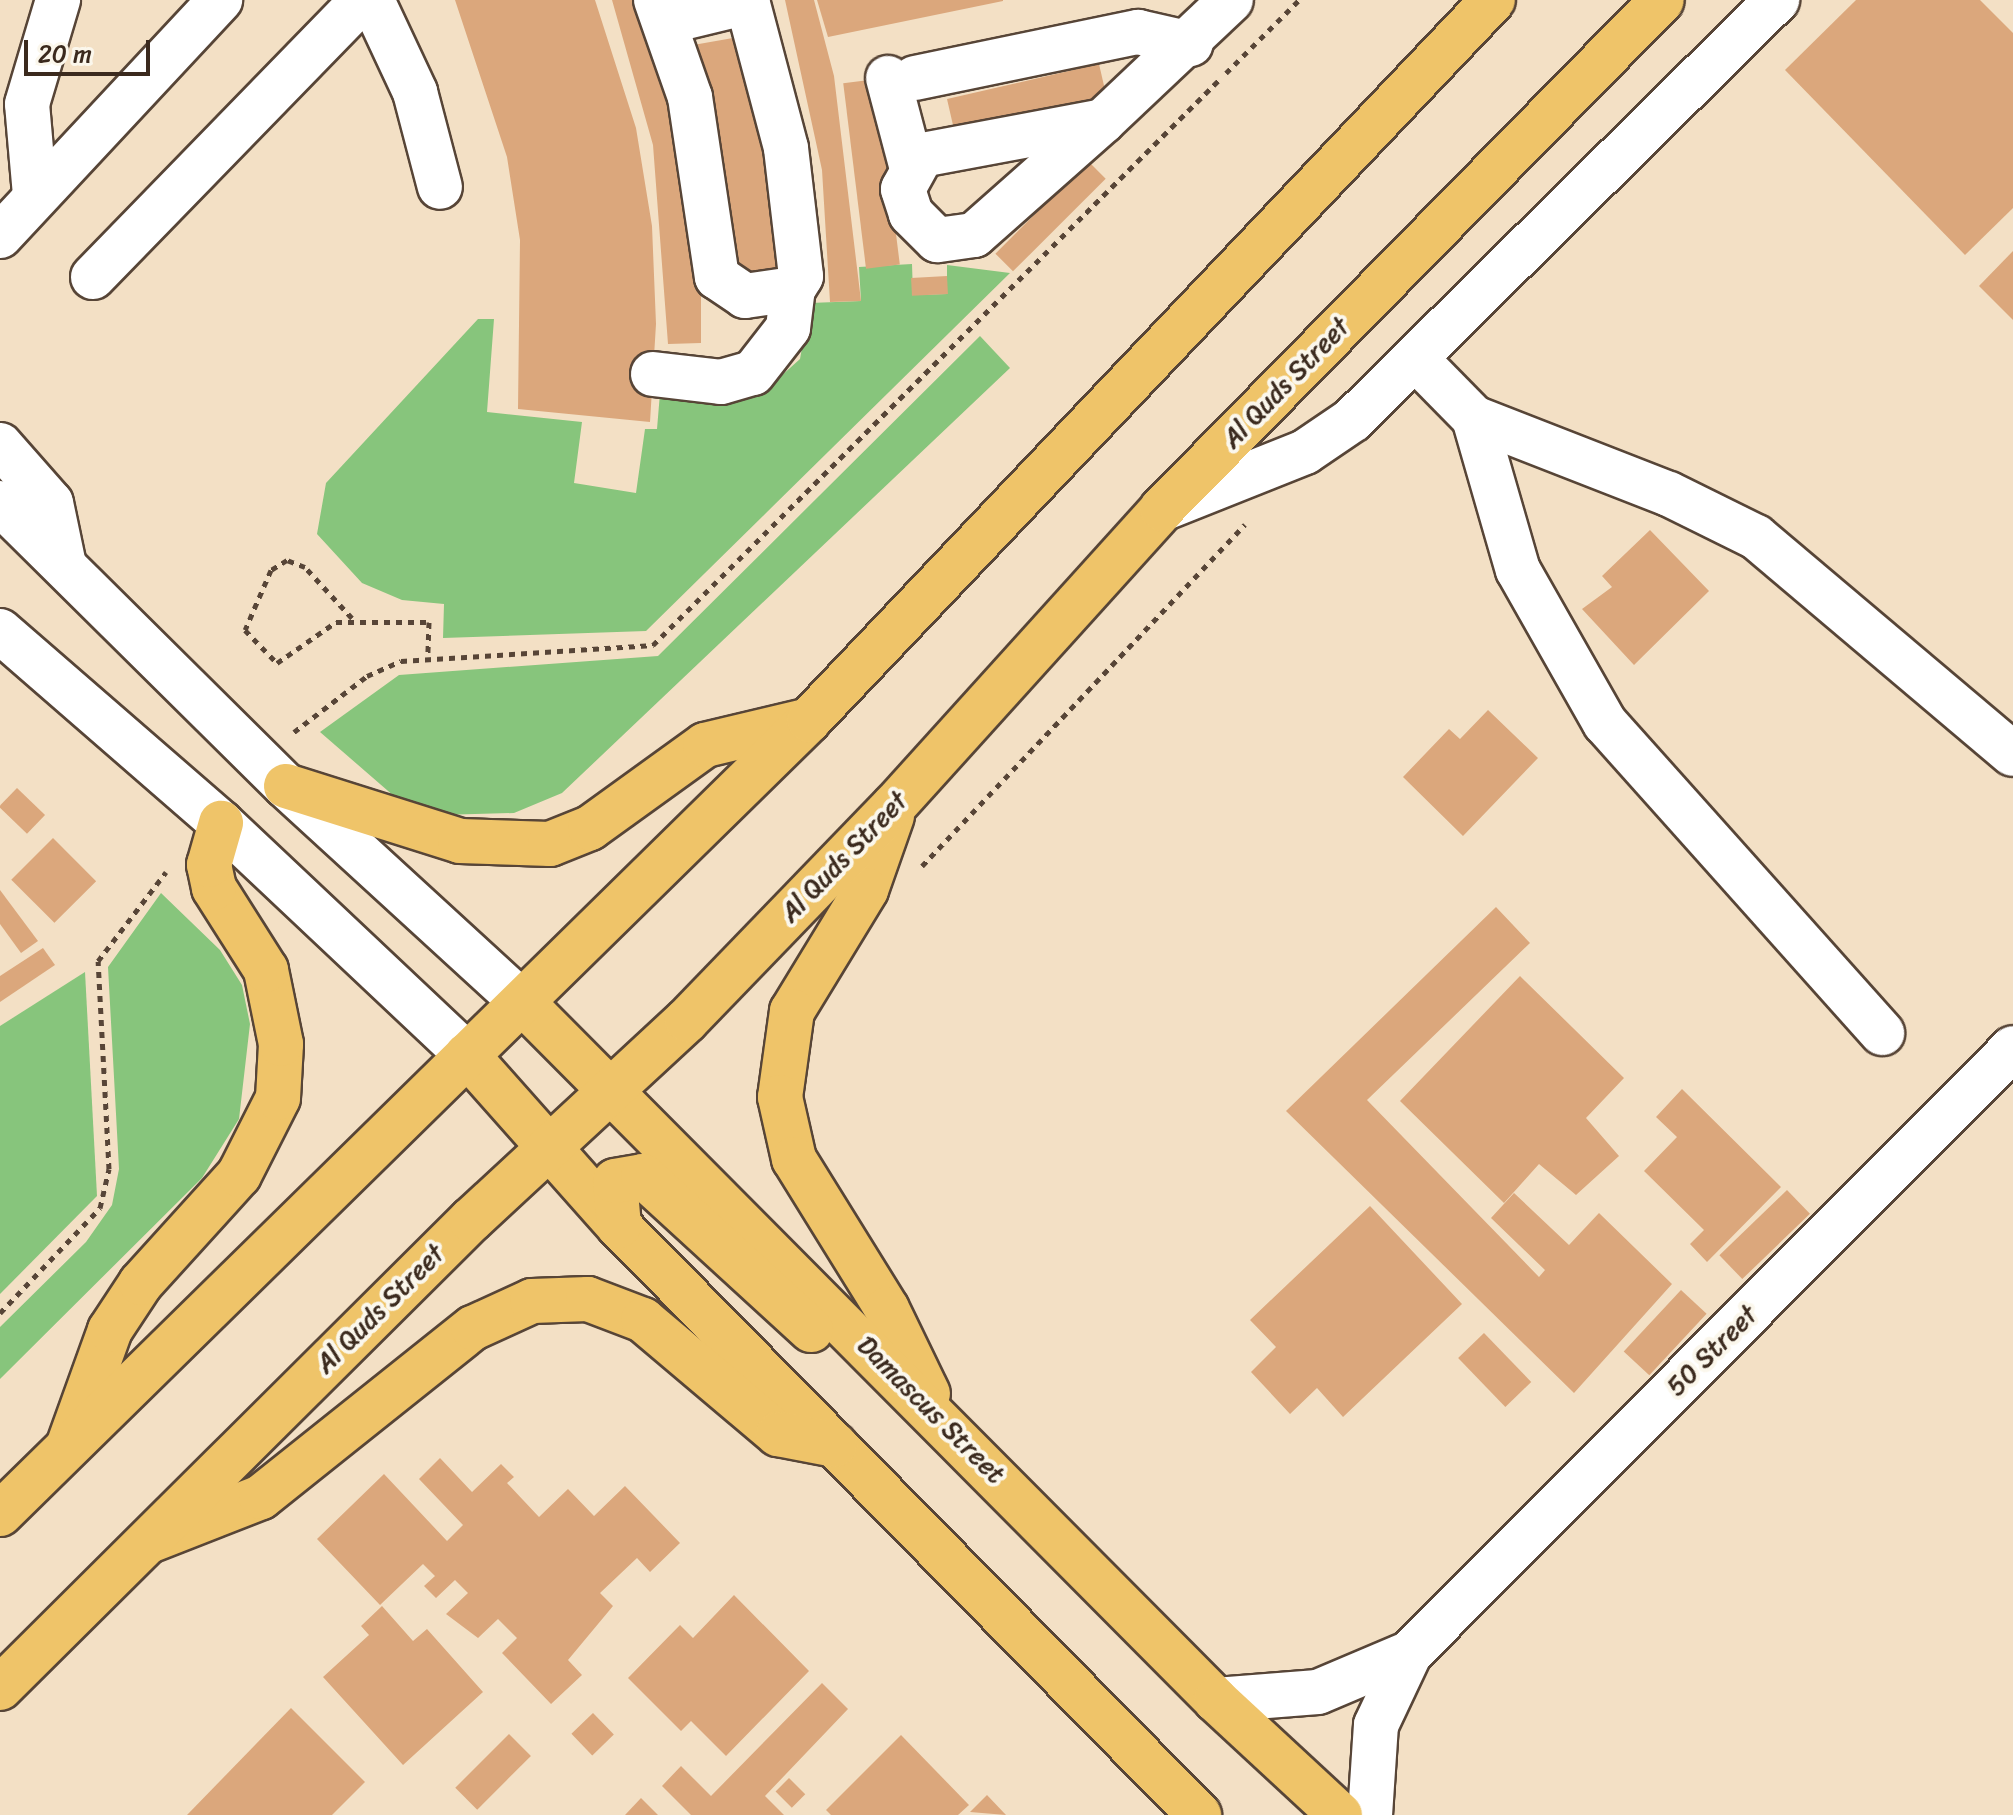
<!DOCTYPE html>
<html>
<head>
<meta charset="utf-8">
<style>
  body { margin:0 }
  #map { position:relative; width:2013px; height:1815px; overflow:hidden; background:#f3e0c5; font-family:Sriracha,sans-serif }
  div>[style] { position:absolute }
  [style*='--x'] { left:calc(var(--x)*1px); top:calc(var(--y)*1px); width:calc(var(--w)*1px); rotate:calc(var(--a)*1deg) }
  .green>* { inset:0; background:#87c57c }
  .building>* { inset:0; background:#dba77c; transform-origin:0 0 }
  .path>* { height:5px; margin-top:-2.5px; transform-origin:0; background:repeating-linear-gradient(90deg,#574537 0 6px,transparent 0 12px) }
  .roads { filter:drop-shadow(2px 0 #574537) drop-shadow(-2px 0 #574537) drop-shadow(0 2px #574537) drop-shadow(0 -2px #574537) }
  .minor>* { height:44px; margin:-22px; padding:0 22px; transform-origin:22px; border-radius:22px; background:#fff }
  .major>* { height:44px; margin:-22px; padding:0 22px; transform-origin:22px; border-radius:22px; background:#efc469 }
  span { translate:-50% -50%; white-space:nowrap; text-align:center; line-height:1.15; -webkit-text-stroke:8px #fbf7ec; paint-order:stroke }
  .street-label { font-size:26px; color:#3b2a1e }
  .scale { position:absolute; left:24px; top:40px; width:126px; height:36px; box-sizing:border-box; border:4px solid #3b2a1e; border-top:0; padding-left:10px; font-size:24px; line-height:28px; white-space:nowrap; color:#3b2a1e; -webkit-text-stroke:6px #fbf7ec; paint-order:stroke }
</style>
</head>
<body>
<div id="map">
  <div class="green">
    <div style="clip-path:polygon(912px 264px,913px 295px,947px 294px,947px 265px,1010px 273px,646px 631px,443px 638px,444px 604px,402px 600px,362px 583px,317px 534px,326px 483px,478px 319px,494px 319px,487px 412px,582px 422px,574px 483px,636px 493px,645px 429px,657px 429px,660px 393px,760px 395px,800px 359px,810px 303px,861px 301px,859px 267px)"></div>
    <div style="clip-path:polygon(980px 336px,1010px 368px,562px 793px,514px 813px,440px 815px,395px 797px,320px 732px,399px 675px,658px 656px)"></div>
    <div style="clip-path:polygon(161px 893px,220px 950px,242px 985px,250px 1024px,239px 1119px,202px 1178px,0 1379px,0 1327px,86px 1242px,112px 1205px,119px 1169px,108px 967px)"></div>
    <div style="clip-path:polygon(85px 972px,97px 1196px,0 1294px,0 1026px)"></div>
  </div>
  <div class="building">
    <div style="clip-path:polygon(455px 0,595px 0,636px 128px,652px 226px,656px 324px,650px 422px,518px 409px,520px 240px,507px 157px)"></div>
    <div style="clip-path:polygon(612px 0,646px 0,666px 62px,701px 272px,701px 343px,668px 344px,653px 145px)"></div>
    <div style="clip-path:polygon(785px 0,814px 0,834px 76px,861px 301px,830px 302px,822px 170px)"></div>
    <div style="clip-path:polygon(817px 0,1003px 0,1003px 1px,828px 37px)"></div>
    <div style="clip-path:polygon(1856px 0,1980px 0,2013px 33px,2013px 208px,1965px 255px,1785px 70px)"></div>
    <div style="left:750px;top:35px;width:237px;height:62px;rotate:80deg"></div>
    <div style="left:1099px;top:64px;width:36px;height:156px;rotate:77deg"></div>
    <div style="left:877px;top:79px;width:187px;height:34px;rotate:83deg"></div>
    <div style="left:1088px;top:161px;width:25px;height:131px;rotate:45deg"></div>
    <div style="clip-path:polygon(2013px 251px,2013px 320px,1979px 286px)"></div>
    <div style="left:947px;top:276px;width:18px;height:36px;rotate:87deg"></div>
    <div style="clip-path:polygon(1650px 530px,1709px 591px,1634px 665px,1582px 609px,1612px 587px,1602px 576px)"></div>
    <div style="clip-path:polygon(1488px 710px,1538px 758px,1463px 836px,1403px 777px,1449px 729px,1460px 739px)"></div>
    <div style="left:17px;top:788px;width:39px;height:26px;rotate:44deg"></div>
    <div style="left:53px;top:838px;width:61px;height:59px;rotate:45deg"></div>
    <div style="clip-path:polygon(0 890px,38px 941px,21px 953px,0 924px)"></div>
    <div style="clip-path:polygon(1496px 907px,1530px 943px,1367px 1100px,1539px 1277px,1545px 1270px,1491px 1218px,1514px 1193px,1569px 1245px,1599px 1213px,1672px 1284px,1574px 1393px,1286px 1111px)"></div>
    <div style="clip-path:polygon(43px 948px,55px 965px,0 1002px,0 976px)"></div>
    <div style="clip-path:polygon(1520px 976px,1624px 1078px,1586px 1118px,1619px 1156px,1576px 1195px,1539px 1164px,1504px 1203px,1400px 1101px)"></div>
    <div style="clip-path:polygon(1682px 1089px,1781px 1187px,1707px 1262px,1690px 1244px,1704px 1230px,1644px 1171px,1677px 1137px,1656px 1117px)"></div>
    <div style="left:1787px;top:1190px;width:33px;height:94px;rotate:46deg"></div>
    <div style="clip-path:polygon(1370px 1206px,1462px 1304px,1343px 1417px,1317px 1388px,1290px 1414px,1251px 1372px,1276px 1347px,1250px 1320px)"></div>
    <div style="left:1681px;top:1290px;width:35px;height:84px;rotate:43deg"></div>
    <div style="left:1484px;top:1333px;width:68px;height:36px;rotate:46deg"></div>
    <div style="clip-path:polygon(440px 1458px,472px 1492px,501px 1464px,514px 1477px,507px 1483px,539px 1517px,568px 1489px,594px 1516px,625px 1486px,680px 1543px,650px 1572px,637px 1558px,600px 1593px,613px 1606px,568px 1660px,582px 1675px,551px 1704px,502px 1653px,517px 1638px,498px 1619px,478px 1638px,446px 1614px,468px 1593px,455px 1580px,436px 1598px,424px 1586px,435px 1576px,423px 1564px,380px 1605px,317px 1539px,384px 1474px,447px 1541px,463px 1525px,419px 1479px)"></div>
    <div style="clip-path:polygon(734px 1595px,809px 1671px,726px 1756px,691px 1721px,681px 1731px,628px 1678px,680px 1625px,693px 1638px)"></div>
    <div style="clip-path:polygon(382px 1606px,413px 1641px,427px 1629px,483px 1692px,403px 1765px,323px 1677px,369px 1635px,361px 1626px)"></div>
    <div style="clip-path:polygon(822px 1683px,848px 1709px,765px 1796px,784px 1815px,691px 1815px,662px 1786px,681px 1766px,711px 1796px)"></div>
    <div style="clip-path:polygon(291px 1708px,365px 1782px,332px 1815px,187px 1815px)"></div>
    <div style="left:593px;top:1713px;width:30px;height:30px;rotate:46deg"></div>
    <div style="left:509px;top:1734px;width:31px;height:76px;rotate:45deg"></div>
    <div style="clip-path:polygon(901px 1735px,969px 1805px,958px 1815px,831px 1815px,826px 1810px)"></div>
    <div style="left:789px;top:1778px;width:23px;height:19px;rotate:45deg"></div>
    <div style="clip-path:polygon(987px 1795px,1006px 1815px,970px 1812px)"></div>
    <div style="clip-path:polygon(641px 1798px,658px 1815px,625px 1815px)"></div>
  </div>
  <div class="path">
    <div style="--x:1226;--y:73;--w:103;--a:-45"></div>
    <div style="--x:352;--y:618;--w:69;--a:-132.7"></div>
    <div style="--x:305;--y:567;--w:19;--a:-159"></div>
    <div style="--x:287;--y:560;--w:19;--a:148"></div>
    <div style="--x:271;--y:570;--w:65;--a:113.4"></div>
    <div style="--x:245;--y:630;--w:46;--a:45.9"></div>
    <div style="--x:277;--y:663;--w:72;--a:-34.8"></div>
    <div style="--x:336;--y:622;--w:93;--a:0"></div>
    <div style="--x:429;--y:622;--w:35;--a:92"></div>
    <div style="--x:294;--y:732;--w:92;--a:-37.5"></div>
    <div style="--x:367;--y:676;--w:37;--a:-24"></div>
    <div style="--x:401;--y:661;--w:253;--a:-3.6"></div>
    <div style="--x:653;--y:645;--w:800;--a:-44.95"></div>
    <div style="--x:922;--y:866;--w:470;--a:-46.6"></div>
    <div style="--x:0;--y:1313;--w:145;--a:-46.4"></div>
    <div style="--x:100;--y:1208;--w:40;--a:-77"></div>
    <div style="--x:109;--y:1169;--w:208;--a:-93"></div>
    <div style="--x:98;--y:961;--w:112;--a:-52.6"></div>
  </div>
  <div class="roads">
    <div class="minor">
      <div style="--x:372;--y:0;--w:102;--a:64.9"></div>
      <div style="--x:415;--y:92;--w:98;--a:75.3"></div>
      <div style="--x:656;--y:0;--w:103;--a:70.7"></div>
      <div style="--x:690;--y:97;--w:182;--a:81.5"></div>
      <div style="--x:717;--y:277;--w:34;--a:34"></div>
      <div style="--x:745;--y:296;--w:49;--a:-8.3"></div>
      <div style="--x:793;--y:289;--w:15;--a:-58"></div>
      <div style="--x:801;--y:276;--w:129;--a:-96.7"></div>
      <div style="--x:786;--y:148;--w:153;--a:-104.8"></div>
      <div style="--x:665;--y:22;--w:85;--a:-13.5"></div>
      <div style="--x:888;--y:78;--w:90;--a:75.2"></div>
      <div style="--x:915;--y:78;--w:228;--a:-11.7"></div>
      <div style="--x:1138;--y:32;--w:54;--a:12.8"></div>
      <div style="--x:1103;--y:121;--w:172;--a:138.5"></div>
      <div style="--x:974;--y:235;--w:37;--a:172"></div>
      <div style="--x:937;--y:240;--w:37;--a:-135"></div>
      <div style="--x:911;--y:214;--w:26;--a:-108"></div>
      <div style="--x:903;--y:189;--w:39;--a:-61"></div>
      <div style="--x:922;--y:155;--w:184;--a:-10.6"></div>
      <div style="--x:1103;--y:121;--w:176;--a:-43.4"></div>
      <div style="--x:35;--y:195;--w:91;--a:-95"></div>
      <div style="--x:27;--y:104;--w:109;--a:-73.4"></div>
      <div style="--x:0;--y:236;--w:323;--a:-47"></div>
      <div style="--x:93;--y:277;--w:386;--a:-45.8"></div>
      <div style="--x:1415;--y:358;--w:84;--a:45.5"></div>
      <div style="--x:1474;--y:418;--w:209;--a:21.3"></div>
      <div style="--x:1669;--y:494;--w:97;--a:26.3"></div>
      <div style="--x:1756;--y:537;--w:336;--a:40.2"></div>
      <div style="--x:653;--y:374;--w:68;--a:6.7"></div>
      <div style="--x:721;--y:382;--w:33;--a:-16"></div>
      <div style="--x:753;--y:373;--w:57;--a:-52.1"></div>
      <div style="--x:788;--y:328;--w:39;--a:-83"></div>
      <div style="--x:1474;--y:418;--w:158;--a:73.9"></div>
      <div style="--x:1518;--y:570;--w:176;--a:60.4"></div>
      <div style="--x:1605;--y:723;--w:416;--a:48.2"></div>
      <div style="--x:0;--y:445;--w:77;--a:48.7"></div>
      <div style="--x:51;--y:503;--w:63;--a:78.2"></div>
      <div style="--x:0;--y:503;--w:402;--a:44.7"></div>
      <div style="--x:286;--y:786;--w:321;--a:42.5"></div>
      <div style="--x:1162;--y:509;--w:154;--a:-21.7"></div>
      <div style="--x:1305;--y:452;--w:57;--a:-34.2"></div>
      <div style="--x:1352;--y:420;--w:598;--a:-44.66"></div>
      <div style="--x:0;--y:631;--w:293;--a:41"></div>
      <div style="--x:221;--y:823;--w:338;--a:43.3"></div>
      <div style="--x:1216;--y:1700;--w:102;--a:-4.5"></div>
      <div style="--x:1318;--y:1692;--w:100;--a:-23"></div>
      <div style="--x:1370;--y:1815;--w:90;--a:-86.2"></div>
      <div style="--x:1376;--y:1725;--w:80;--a:-64.7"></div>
      <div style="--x:1410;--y:1653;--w:854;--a:-45.09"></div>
    </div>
    <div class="major">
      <div style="--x:286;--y:786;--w:182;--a:17.5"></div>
      <div style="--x:460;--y:841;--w:90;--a:1.9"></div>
      <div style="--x:550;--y:844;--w:43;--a:-21.8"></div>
      <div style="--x:590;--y:828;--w:142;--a:-35.8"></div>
      <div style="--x:705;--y:745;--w:107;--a:-13.5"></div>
      <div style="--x:892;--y:816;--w:78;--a:109.4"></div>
      <div style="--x:866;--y:890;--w:142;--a:121.4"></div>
      <div style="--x:792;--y:1011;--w:87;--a:97.9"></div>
      <div style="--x:780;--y:1097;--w:64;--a:77.3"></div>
      <div style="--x:794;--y:1159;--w:176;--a:58.2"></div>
      <div style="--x:887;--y:1309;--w:94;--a:64.2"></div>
      <div style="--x:523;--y:1003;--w:983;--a:45.16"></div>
      <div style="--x:1216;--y:1700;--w:169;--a:42.8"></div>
      <div style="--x:467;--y:1055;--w:229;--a:48.4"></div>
      <div style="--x:619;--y:1226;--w:827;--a:45.44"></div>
      <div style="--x:619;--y:1226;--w:45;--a:-95.1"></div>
      <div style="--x:615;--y:1181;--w:28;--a:-10"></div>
      <div style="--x:643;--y:1176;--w:228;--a:42.5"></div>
      <div style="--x:69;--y:1444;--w:121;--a:-70.2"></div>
      <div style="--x:110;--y:1330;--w:56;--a:-56.6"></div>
      <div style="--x:141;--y:1283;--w:146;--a:-47.8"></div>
      <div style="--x:239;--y:1175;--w:86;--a:-63.1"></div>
      <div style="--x:278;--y:1098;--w:54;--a:-86.8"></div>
      <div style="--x:281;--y:1044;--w:76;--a:-101.5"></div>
      <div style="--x:266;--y:970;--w:97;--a:-122.4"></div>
      <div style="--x:214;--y:888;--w:24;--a:-102"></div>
      <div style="--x:209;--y:865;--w:44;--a:-74.1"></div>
      <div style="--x:0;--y:1514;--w:1134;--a:-44.46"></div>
      <div style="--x:809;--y:720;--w:993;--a:-46.47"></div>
      <div style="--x:149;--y:1541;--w:120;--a:-21.4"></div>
      <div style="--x:261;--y:1497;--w:271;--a:-38.6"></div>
      <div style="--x:473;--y:1328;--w:65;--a:-24.6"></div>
      <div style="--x:532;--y:1301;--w:56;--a:-2"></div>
      <div style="--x:588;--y:1299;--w:59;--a:20.9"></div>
      <div style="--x:643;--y:1320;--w:177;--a:40.2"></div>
      <div style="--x:778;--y:1434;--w:58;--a:10.9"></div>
      <div style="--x:0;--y:1688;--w:664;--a:-44.82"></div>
      <div style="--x:471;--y:1220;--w:294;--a:-42.8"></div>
      <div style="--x:687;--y:1020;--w:298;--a:-46"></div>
      <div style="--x:894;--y:806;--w:400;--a:-47.9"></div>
      <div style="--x:1162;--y:509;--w:713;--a:-45.51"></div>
    </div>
  </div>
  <div class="street-label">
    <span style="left:1286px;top:383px;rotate:-46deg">Al Quds Street</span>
    <span style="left:844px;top:857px;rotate:-46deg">Al Quds Street</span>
    <span style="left:380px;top:1309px;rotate:-45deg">Al Quds Street</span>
    <span style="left:1712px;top:1351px;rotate:-45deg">50 Street</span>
    <span style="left:931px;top:1410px;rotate:45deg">Damascus Street</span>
  </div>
  <div class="scale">20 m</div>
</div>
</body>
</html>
